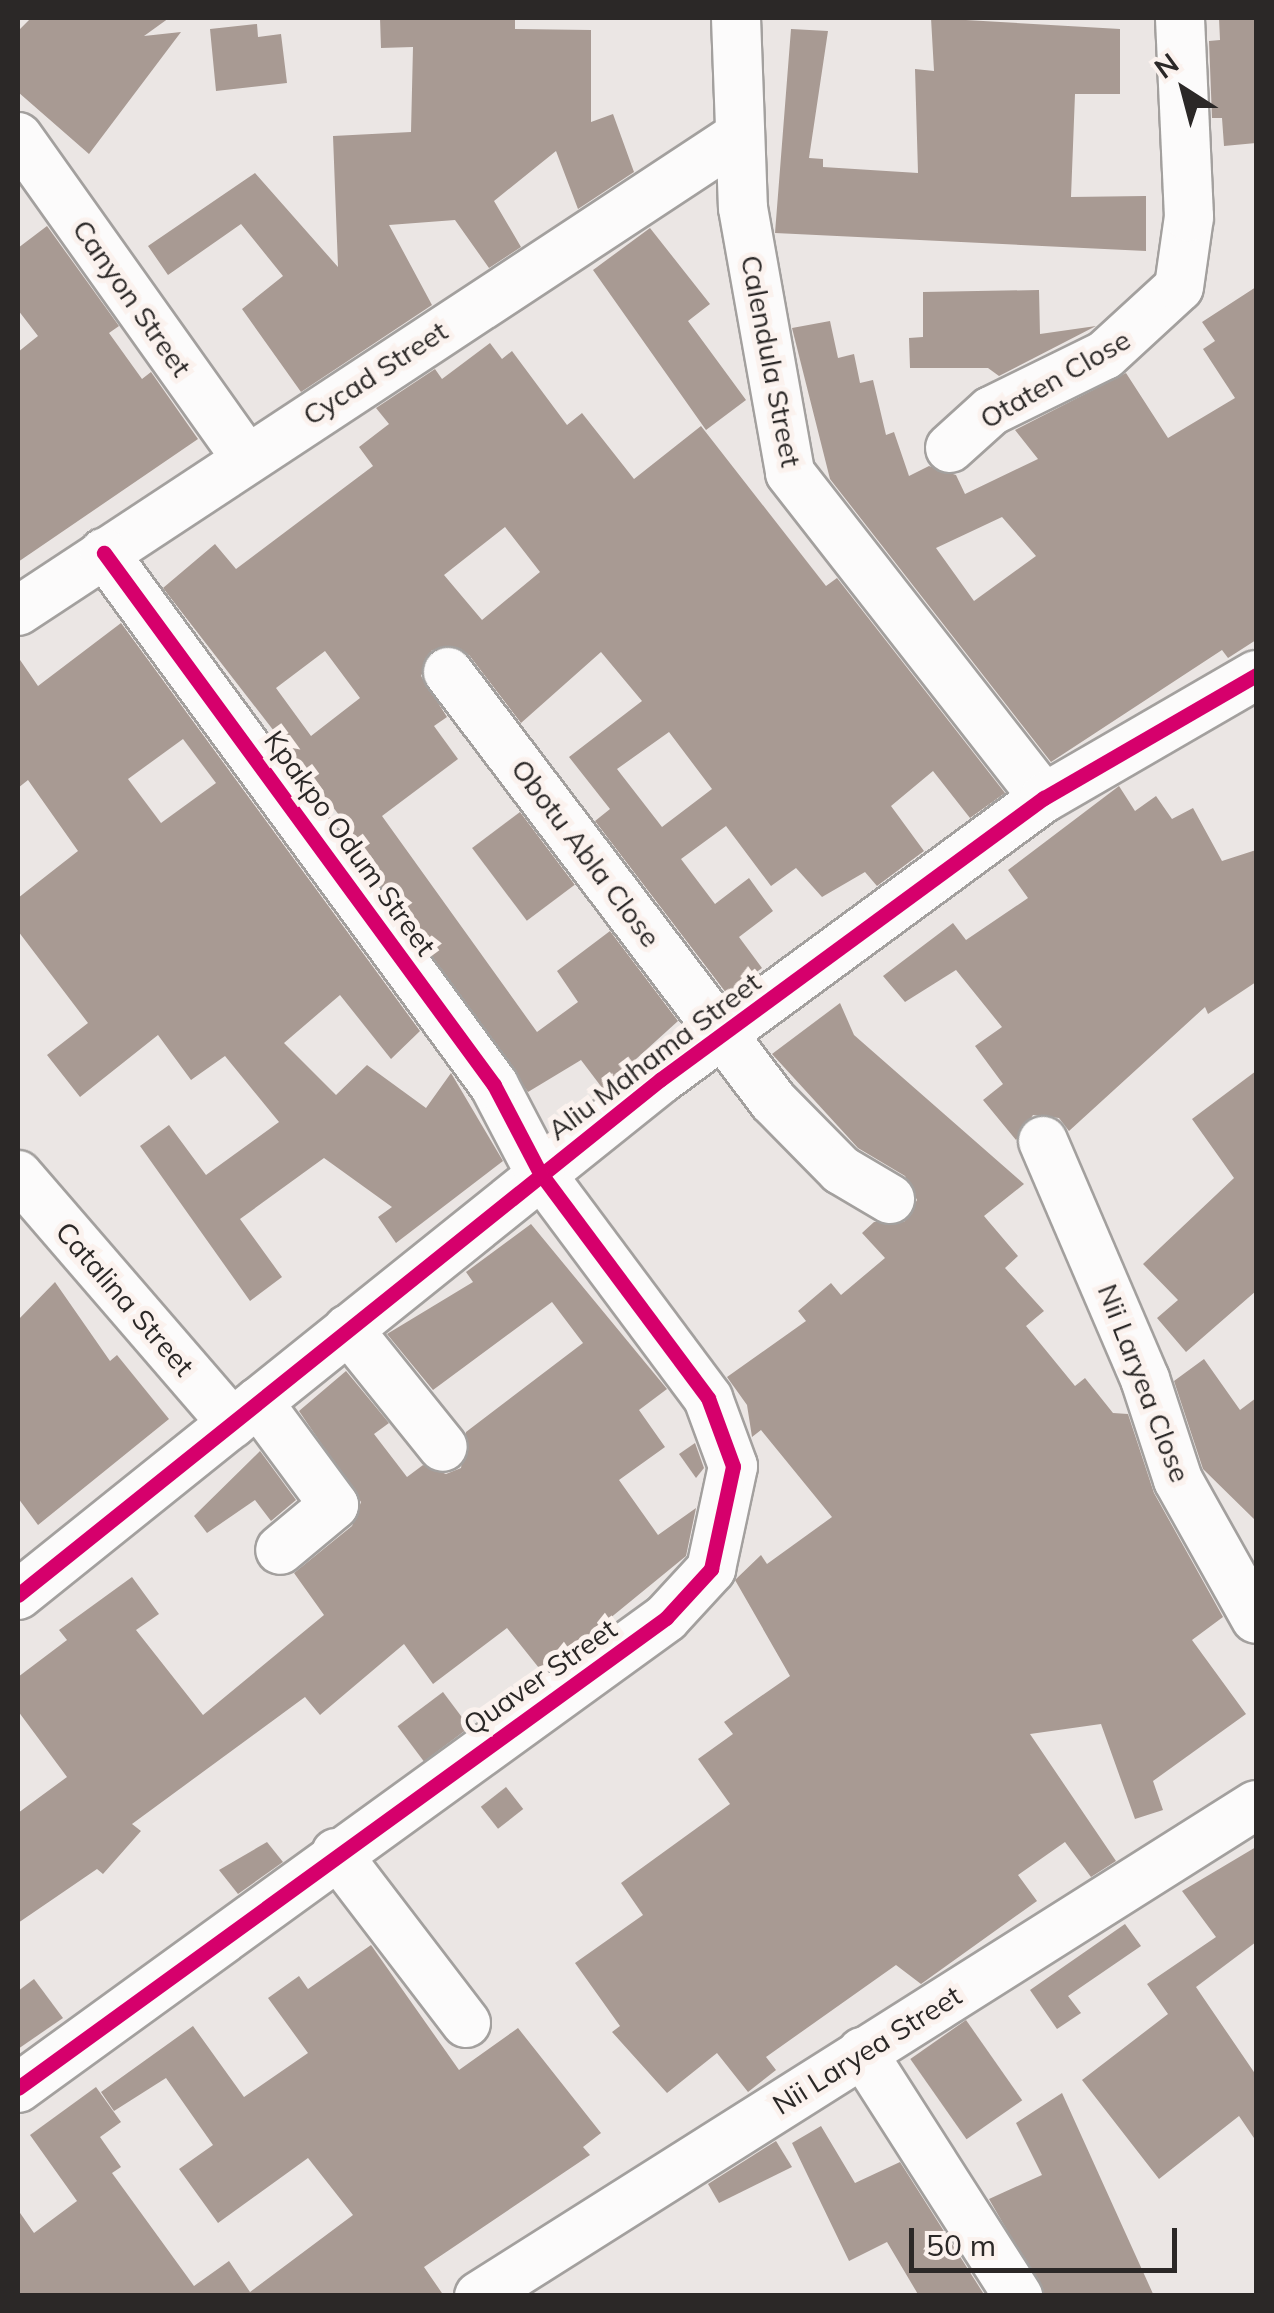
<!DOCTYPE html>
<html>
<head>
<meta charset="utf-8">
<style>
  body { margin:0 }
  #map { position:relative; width:1274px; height:2313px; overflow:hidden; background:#ebe6e4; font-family:Mulish,sans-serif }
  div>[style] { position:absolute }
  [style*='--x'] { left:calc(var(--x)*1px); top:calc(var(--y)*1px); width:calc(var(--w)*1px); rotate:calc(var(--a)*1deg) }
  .building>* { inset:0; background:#a89a93; transform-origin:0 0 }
  .roads { filter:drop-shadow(2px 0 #a3a09e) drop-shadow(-2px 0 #a3a09e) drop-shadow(0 2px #a3a09e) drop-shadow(0 -2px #a3a09e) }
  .minor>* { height:48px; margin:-24px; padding:0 24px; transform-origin:24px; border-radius:24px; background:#fcfbfb }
  .cycleway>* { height:15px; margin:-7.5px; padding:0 7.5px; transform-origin:7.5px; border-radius:7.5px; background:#d6006c }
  span { translate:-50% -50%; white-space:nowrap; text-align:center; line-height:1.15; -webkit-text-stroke:10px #fbf2ee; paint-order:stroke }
  .street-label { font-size:28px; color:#2b2827 }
  .frame { position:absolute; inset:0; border:20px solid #2b2827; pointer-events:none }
  .north { position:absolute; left:1134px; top:40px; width:100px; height:100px; -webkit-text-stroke:8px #fbf2ee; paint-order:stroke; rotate:324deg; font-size:28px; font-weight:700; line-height:40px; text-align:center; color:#2b2827 }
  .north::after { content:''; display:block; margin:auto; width:35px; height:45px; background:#2b2827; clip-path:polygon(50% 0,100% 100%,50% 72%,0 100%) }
  .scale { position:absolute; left:909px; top:2228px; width:268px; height:45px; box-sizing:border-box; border:5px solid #2b2827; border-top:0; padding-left:12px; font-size:30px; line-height:35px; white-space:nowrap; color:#2b2827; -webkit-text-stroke:8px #fbf2ee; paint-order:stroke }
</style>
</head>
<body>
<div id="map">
  <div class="building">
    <div style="clip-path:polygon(31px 18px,169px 18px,144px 36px,181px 32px,89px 154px,18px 92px,18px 31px)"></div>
    <div style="clip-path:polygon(380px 18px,515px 18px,515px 29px,591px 30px,591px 122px,613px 114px,634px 172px,578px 209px,556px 151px,494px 201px,521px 247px,489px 268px,455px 220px,389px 225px,432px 305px,301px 392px,242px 309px,283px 276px,241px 224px,168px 275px,148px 246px,255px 173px,338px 267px,333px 136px,411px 132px,413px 47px,381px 48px)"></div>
    <div style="clip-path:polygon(931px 18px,1120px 29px,1120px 94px,1075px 94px,1071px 197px,1146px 196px,1146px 251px,775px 233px,791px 29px,828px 31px,809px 158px,823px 159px,823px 167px,918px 173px,915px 69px,934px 71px)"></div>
    <div style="clip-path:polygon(1219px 18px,1256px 18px,1256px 143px,1224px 146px,1222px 118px,1212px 118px,1209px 41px,1220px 40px)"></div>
    <div style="clip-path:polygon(257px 24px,258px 37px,281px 34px,287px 83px,216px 91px,210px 29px)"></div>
    <div style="clip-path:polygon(47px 226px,119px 326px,109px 333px,142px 379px,151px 372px,198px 439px,18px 562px,18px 352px,38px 336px,18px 310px,18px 248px)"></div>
    <div style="clip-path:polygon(650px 228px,710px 304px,688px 321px,746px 400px,706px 430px,593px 270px)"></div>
    <div style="clip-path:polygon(evenodd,1256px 287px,1256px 640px,1228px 658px,1222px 650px,1051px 762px,830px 479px,792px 328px,830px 321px,838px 358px,854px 354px,860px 383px,873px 380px,886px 435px,894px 432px,909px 476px,929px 466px,956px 475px,965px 494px,1038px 459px,1015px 430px,1126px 373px,1168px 438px,1235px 398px,1203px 349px,1215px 341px,1202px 322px,1256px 287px,1002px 517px,1036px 556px,974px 601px,936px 548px,1002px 517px)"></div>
    <div style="clip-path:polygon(1039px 290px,1040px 334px,1096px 326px,999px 376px,988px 368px,910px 368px,909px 338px,923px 337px,923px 292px)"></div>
    <div style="clip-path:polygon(evenodd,490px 343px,502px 359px,512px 351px,567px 425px,582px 413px,634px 479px,701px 426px,826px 586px,837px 578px,1005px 793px,970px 818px,933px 771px,891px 806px,924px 851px,877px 886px,865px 872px,822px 897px,796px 868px,771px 886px,726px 826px,681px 859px,715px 904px,749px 878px,773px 911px,739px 937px,762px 968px,727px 994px,595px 821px,610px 809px,569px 757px,642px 701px,601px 652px,521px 723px,469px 655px,432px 650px,421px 676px,447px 717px,434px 726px,458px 759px,382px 816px,537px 1032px,578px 1002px,557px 971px,610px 931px,678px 1021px,603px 1089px,581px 1060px,528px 1092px,347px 838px,353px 833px,163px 588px,215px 544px,236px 569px,373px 466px,359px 447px,389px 424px,376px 408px,435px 369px,442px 379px,490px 343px,505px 527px,540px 572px,482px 620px,444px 575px,505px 527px,490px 343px,325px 651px,360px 698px,311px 736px,276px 688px,325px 651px,490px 343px,669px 732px,712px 789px,662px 827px,617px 769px,669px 732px)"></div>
    <div style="clip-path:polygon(evenodd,121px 623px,420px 1031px,391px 1059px,340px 995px,284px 1043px,336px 1095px,367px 1065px,426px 1108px,451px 1073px,503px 1161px,396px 1243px,378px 1217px,392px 1207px,324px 1158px,240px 1219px,282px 1277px,250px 1301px,140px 1146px,169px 1125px,206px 1175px,279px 1122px,225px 1056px,191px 1080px,158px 1035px,80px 1097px,47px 1055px,88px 1023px,18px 931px,18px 898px,78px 851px,28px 780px,18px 788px,18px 657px,38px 686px,121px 623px,183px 739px,216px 783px,161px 823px,128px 779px,183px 739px)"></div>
    <div style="clip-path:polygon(1119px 786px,1135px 811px,1156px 796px,1172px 819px,1193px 808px,1222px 861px,1256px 850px,1256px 982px,1208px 1014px,1205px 1007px,1069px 1131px,1059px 1118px,1033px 1115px,1016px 1140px,983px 1100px,1003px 1084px,975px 1046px,1002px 1027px,956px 970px,905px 1002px,883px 976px,953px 923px,966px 940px,1028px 898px,1008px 870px)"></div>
    <div style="left:520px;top:812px;width:91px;height:60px;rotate:53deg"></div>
    <div style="clip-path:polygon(840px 1003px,854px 1035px,1024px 1184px,984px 1216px,1018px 1256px,1005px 1268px,1044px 1311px,1026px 1326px,1075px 1386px,1085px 1378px,1113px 1413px,1128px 1414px,1154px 1493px,1223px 1617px,1192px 1640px,1246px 1714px,1153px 1781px,1163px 1810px,1135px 1819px,1101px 1724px,1030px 1734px,1116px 1861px,1091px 1877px,1065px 1842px,1018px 1875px,1037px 1901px,921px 1984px,896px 1965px,766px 2057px,776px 2070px,748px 2092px,717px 2053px,667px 2093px,612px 2032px,620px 2026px,575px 1963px,643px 1915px,621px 1883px,730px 1804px,698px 1759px,733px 1734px,724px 1722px,790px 1676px,735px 1580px,761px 1555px,767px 1564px,832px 1517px,761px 1430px,752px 1437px,747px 1405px,727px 1377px,806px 1321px,798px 1311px,831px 1283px,841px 1295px,885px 1258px,862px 1233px,874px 1222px,904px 1222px,917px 1200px,905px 1176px,858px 1148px,772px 1054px)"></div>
    <div style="clip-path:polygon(1256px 1071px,1256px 1291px,1186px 1352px,1157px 1318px,1178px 1300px,1143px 1264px,1234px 1178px,1192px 1119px)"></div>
    <div style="clip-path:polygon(531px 1224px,667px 1389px,639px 1410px,665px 1447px,619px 1480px,658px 1535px,696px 1508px,686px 1556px,543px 1673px,507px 1628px,433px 1684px,404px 1644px,320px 1715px,305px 1697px,132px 1824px,141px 1831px,103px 1874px,97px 1869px,18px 1923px,18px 1813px,67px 1777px,18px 1711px,18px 1677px,67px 1640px,59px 1630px,132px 1577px,159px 1614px,136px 1630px,203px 1715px,324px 1615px,294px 1573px,352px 1526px,361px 1502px,299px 1411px,346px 1371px,389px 1423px,374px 1434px,407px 1477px,423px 1465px,446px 1474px,461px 1468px,466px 1432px,583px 1343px,552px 1302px,433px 1390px,387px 1334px,473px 1282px,466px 1272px)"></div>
    <div style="clip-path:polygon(55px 1282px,110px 1361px,117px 1355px,169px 1419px,38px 1525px,18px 1498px,18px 1320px)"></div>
    <div style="clip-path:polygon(1204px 1359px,1240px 1410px,1256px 1398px,1256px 1521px,1203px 1469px,1174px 1381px)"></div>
    <div style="clip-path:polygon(695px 1443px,704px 1468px,696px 1478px,679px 1454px)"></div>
    <div style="clip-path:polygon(260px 1451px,296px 1500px,271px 1521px,255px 1500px,207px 1533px,194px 1516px)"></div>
    <div style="left:443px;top:1692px;width:44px;height:57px;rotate:53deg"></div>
    <div style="left:506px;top:1787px;width:28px;height:32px;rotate:52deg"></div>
    <div style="clip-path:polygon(267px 1842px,283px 1862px,238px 1894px,219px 1870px)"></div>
    <div style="clip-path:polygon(1256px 1847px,1256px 1942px,1196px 1987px,1256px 2075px,1256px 2141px,1239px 2116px,1159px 2179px,1082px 2080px,1168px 2014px,1147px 1984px,1216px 1937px,1182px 1891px)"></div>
    <div style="clip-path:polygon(1125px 1924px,1141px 1946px,1068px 1996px,1081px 2013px,1057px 2029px,1030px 1990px)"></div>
    <div style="clip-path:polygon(371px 1945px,459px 2070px,518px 2028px,601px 2133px,583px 2147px,590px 2155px,424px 2267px,444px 2296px,18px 2296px,18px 2210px,34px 2233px,77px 2201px,30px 2135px,96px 2087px,121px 2122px,100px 2137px,121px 2167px,112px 2173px,194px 2286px,229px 2261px,250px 2292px,353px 2215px,308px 2158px,218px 2223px,179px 2169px,213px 2145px,166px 2078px,114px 2111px,101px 2092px,193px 2026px,244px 2097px,308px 2053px,268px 1998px,299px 1976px,308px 1989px)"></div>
    <div style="clip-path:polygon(34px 1979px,63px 2018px,18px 2049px,18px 1991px)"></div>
    <div style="left:966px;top:2020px;width:98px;height:68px;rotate:55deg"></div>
    <div style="clip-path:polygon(1062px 2093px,1154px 2296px,1045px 2296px,989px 2199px,1042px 2175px,1016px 2123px)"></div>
    <div style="clip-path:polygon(821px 2126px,855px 2183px,900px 2162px,985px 2296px,919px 2296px,887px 2242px,849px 2261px,792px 2143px)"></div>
    <div style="clip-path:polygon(776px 2141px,792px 2167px,719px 2203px,708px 2184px)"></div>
  </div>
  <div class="roads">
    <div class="minor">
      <div style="--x:736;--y:18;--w:190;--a:87.9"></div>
      <div style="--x:743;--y:208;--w:269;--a:79.9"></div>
      <div style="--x:790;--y:473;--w:412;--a:52"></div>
      <div style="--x:18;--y:137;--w:394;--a:54.6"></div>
      <div style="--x:950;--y:448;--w:55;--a:-42.1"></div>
      <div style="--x:991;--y:411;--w:127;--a:-26.2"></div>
      <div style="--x:1105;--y:355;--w:100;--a:-42.6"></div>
      <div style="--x:1179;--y:287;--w:71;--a:-81.9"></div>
      <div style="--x:1189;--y:217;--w:199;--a:-92.6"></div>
      <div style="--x:18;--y:611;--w:860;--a:-33.38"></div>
      <div style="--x:448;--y:672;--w:538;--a:52.85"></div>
      <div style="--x:773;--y:1101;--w:97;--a:45.4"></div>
      <div style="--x:841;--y:1170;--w:57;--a:30.6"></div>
      <div style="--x:1043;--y:1141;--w:259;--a:66.8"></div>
      <div style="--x:1145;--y:1379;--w:106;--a:71.9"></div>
      <div style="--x:1178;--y:1480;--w:159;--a:60.7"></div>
      <div style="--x:18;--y:1175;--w:328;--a:49.2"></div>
      <div style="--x:348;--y:1329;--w:151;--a:51.2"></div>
      <div style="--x:258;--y:1402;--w:128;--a:53.6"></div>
      <div style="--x:334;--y:1505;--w:70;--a:140.2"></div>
      <div style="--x:18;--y:1595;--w:824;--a:-38.75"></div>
      <div style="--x:661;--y:1079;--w:475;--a:-36.3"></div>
      <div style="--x:1044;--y:798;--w:245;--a:-30.1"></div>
      <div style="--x:336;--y:1853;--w:214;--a:52.6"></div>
      <div style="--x:862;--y:2052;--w:290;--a:57.4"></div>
      <div style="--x:18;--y:2088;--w:801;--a:-35.95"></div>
      <div style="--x:666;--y:1618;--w:67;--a:-47.4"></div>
      <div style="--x:711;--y:1569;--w:105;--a:-77.9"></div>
      <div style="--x:733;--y:1466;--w:72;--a:-110.2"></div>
      <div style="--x:708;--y:1398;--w:281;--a:-126.7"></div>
      <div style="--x:540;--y:1173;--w:99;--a:-117.6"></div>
      <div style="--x:494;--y:1085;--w:660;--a:-126.24"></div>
      <div style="--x:479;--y:2296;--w:919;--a:-32.29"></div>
    </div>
  </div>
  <div class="cycleway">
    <div style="--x:18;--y:1595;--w:824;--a:-38.75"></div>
    <div style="--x:661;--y:1079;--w:475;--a:-36.3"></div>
    <div style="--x:1044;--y:798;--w:245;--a:-30.1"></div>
    <div style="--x:18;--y:2088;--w:801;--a:-35.95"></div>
    <div style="--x:666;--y:1618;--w:67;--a:-47.4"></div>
    <div style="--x:711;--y:1569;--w:105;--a:-77.9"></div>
    <div style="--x:733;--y:1466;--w:72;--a:-110.2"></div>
    <div style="--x:708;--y:1398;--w:281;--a:-126.7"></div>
    <div style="--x:540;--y:1173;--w:99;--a:-117.6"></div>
    <div style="--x:494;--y:1085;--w:660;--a:-126.24"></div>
  </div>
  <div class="street-label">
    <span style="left:132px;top:298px;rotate:55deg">Canyon Street</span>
    <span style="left:771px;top:361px;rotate:79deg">Calendula Street</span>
    <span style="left:375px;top:373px;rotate:-33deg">Cycad Street</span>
    <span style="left:1055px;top:379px;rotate:-30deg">Otaten Close</span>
    <span style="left:350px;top:843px;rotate:54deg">Kpakpo Odum Street</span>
    <span style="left:586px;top:853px;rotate:53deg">Obotu Abla Close</span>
    <span style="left:654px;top:1056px;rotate:-37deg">Aliu Mahama Street</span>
    <span style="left:125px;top:1299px;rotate:49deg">Catalina Street</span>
    <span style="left:1144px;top:1383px;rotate:69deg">Nii Laryea Close</span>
    <span style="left:540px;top:1677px;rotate:-35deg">Quaver Street</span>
    <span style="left:867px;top:2050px;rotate:-32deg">Nii Laryea Street</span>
  </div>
  <div class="frame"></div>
  <div class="north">N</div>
  <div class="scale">50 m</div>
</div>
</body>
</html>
